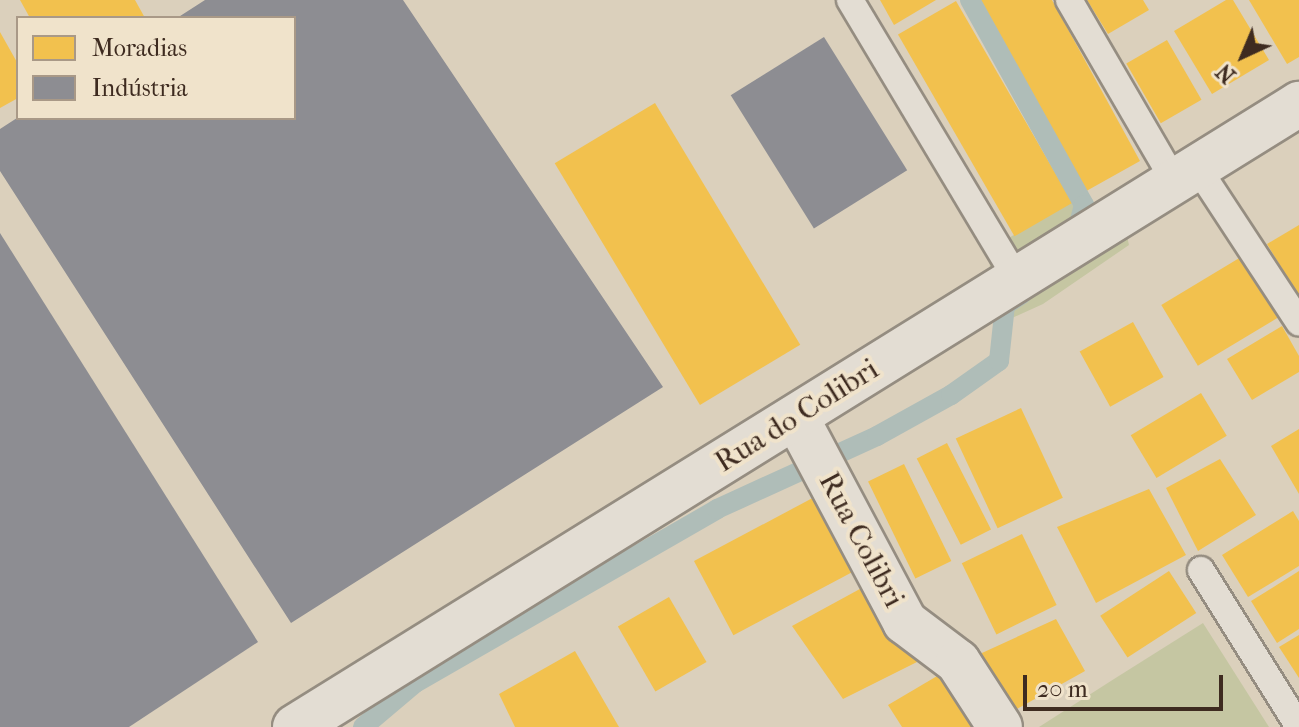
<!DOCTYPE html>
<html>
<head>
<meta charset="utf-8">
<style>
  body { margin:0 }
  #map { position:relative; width:1299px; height:727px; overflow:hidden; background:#dbd0bc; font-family:"IM FELL French Canon",serif }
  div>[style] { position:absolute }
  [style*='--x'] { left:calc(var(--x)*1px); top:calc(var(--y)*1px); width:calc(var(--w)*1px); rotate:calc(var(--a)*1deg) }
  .green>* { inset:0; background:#c5c6a2 }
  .homes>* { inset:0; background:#f2c14e; transform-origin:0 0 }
  .industry>* { inset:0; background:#8d8d92; transform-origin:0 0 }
  .stream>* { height:20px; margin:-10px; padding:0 10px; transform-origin:10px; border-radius:10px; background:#afbdb8 }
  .roads { filter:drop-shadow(2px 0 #958d81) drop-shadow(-2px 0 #958d81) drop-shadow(0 2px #958d81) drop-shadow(0 -2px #958d81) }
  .service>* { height:26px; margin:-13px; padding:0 13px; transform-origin:13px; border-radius:13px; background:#e3ddd3 }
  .minor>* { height:44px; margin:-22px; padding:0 22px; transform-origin:22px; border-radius:22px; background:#e3ddd3 }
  span { translate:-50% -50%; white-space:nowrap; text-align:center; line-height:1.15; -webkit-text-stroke:8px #f0e3cb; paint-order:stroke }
  .street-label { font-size:30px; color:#3e2b20 }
  .legend { position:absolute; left:16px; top:16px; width:280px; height:104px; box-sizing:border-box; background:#f0e3cb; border:2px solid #a99987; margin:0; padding:10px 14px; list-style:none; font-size:24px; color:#3e2b20 }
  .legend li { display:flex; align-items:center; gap:16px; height:40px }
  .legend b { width:40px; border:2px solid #a99987 }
  .north { position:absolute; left:1203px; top:16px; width:80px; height:80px; -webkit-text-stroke:6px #f0e3cb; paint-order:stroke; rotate:224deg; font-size:22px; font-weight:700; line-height:32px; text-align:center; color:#3e2b20 }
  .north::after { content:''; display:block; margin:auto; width:28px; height:36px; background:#3e2b20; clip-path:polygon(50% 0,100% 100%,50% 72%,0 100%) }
  .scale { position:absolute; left:1023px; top:675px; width:200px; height:36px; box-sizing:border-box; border:4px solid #3e2b20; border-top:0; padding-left:10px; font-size:24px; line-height:28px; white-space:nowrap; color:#3e2b20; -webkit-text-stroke:6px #f0e3cb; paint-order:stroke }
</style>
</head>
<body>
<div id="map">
  <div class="green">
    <div style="clip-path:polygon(1077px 198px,1084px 205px,1105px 206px,1125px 228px,1129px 245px,1043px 304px,1001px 323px,989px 308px,990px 249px)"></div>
    <div style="clip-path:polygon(1203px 623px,1269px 727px,1039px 727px,1114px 679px)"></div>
  </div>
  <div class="homes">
    <div style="clip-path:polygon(20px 0,135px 0,145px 18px,30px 18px)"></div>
    <div style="clip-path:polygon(880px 0,936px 0,894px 25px)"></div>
    <div style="clip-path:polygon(975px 0,1052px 0,1140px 161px,1081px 194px)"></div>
    <div style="clip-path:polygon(1087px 0,1143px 0,1149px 10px,1108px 34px)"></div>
    <div style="clip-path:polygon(1226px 0,1233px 0,1269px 60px,1212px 94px,1174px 31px)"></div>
    <div style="clip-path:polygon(1249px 0,1299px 0,1299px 57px,1287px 64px)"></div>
    <div style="left:956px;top:1px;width:233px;height:67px;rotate:60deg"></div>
    <div style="clip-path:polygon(0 32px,18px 64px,18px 98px,0 108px)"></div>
    <div style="left:1167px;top:40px;width:69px;height:47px;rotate:60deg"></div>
    <div style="left:655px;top:103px;width:282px;height:117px;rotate:59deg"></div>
    <div style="clip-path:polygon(1299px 225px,1299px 297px,1267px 244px)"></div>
    <div style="left:1241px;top:257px;width:71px;height:93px;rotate:59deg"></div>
    <div style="left:1133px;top:322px;width:63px;height:61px;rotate:61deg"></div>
    <div style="clip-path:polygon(1282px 326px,1299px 356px,1299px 372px,1252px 400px,1227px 359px)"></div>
    <div style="left:1201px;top:393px;width:50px;height:82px;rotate:59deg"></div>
    <div style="left:1021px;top:408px;width:99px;height:72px;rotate:65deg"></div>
    <div style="clip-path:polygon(1299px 429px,1299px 494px,1271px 446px)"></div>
    <div style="left:947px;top:443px;width:97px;height:34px;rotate:63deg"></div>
    <div style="clip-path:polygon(1220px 459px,1256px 515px,1198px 551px,1166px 488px)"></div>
    <div style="left:904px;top:464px;width:108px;height:40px;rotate:64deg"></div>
    <div style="clip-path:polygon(1149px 489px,1186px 555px,1096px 603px,1057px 527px)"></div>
    <div style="left:822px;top:493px;width:84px;height:145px;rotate:62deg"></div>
    <div style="clip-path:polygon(1293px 511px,1299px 521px,1299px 566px,1248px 597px,1222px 555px)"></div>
    <div style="left:1022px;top:534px;width:79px;height:67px;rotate:64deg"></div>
    <div style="left:1169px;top:571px;width:50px;height:82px;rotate:57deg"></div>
    <div style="clip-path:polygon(1299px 571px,1299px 629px,1277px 643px,1251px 601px)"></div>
    <div style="clip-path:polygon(869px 584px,919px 661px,843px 699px,792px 626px)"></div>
    <div style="left:669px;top:597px;width:75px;height:59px;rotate:60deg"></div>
    <div style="clip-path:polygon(1056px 619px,1085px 671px,1008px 714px,971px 658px)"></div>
    <div style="clip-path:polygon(1299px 635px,1299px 678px,1279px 647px)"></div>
    <div style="clip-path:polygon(575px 651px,619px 727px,515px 727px,499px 694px)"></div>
    <div style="clip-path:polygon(949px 669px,985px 727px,902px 727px,888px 705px)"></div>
  </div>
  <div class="industry">
    <div style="clip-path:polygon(205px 0,403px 0,663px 387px,291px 623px,0 171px,0 129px,17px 118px,294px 118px,294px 18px,177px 18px)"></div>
    <div style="left:824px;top:37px;width:157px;height:110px;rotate:58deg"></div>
    <div style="clip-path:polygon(0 233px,258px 642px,129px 727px,0 727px)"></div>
  </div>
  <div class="stream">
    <div style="--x:970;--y:0;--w:235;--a:60.9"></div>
    <div style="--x:1084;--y:205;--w:35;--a:105"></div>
    <div style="--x:363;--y:727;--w:68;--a:-40.2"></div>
    <div style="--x:415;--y:683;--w:349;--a:-29.9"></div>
    <div style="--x:717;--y:509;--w:176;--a:-24.5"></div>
    <div style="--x:877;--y:436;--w:85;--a:-29"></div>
    <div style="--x:951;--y:395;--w:59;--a:-35.3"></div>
    <div style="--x:999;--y:361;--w:56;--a:-83.9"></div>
    <div style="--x:1005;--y:305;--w:20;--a:-33"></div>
  </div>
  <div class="roads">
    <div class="service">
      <div style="--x:850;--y:0;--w:325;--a:59.1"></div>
      <div style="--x:1069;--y:0;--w:211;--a:59.8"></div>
      <div style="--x:1197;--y:167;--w:186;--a:56.7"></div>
      <div style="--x:1201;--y:570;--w:185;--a:58"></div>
    </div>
    <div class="minor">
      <div style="--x:796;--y:417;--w:232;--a:62"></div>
      <div style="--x:905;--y:622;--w:66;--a:37"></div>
      <div style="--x:958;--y:662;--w:77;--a:57.1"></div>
      <div style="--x:295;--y:727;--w:1182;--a:-31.82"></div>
    </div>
  </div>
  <div class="street-label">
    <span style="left:797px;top:416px;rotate:-32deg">Rua do Colibri</span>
    <span style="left:861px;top:540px;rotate:62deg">Rua Colibri</span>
  </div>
  <ul class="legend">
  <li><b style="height:22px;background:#f2c14e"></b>Moradias</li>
  <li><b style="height:22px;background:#8d8d92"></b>Indústria</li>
  </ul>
  <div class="north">N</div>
  <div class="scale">20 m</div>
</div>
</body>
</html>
